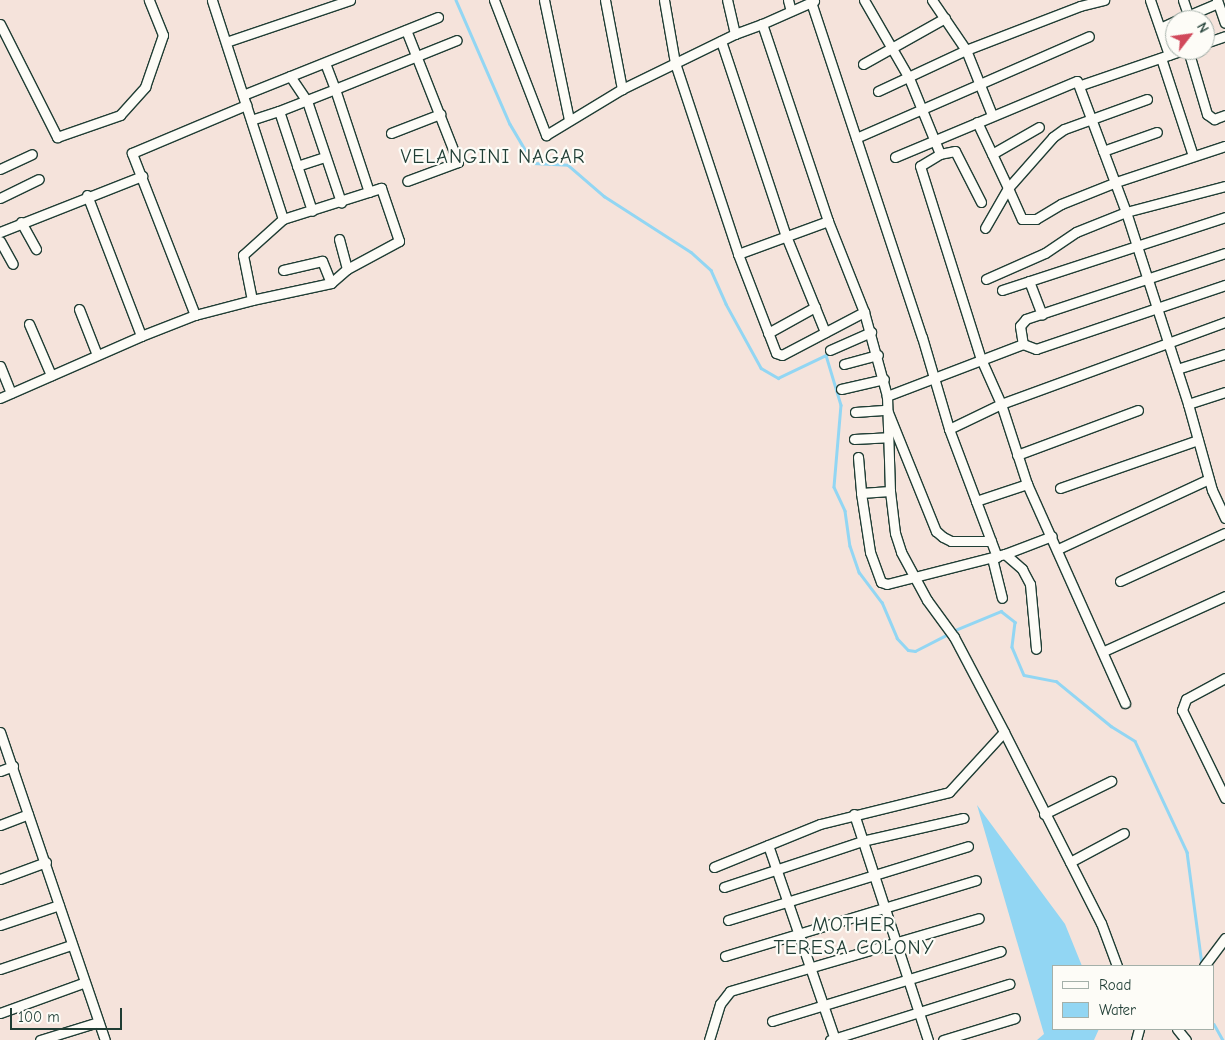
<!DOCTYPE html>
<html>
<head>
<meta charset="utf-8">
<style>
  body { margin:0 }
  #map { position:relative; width:1225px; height:1040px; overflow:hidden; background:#f5e3db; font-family:"Comic Neue",sans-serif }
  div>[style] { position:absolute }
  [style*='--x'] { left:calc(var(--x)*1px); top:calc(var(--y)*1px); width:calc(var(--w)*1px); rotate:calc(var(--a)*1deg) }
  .water>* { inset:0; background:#92d6f3 }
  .stream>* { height:2.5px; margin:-1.25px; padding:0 1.25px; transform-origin:1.25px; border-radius:1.25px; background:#92d6f3 }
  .roads { filter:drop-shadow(1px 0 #1f3d34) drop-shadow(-1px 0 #1f3d34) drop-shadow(0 1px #1f3d34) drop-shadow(0 -1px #1f3d34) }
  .minor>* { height:9px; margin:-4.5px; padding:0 4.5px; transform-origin:4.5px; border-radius:4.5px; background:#fdfcf7 }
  span { translate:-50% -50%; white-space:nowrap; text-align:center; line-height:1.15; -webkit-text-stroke:4.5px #fdfcf7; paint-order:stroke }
  .neighbourhood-label { font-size:20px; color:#1f3d34; letter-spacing:1px }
  .legend { position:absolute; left:1052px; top:965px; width:162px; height:65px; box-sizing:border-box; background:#fdfcf7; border:1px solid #a4b0a9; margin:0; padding:6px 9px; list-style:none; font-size:15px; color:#1f3d34 }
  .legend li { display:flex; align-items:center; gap:10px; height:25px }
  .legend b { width:25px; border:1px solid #a4b0a9 }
  .north { position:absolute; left:1165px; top:10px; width:50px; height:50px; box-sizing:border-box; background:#fdfcf7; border:1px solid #a4b0a9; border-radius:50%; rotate:60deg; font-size:14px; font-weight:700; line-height:20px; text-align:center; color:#1f3d34 }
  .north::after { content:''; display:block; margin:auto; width:18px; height:22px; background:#d1495b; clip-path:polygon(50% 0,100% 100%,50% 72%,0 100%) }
  .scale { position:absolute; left:10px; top:1008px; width:112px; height:22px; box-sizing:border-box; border:2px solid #1f3d34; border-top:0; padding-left:6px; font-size:15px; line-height:18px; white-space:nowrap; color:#1f3d34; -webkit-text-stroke:4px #fdfcf7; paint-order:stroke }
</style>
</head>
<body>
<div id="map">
  <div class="water">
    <div style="clip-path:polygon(977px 805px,1065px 924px,1082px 966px,1054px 966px,1054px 1029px,1099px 1029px,1094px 1040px,1037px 1040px,1044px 1034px)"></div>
  </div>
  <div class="stream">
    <div style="--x:456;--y:0;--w:135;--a:66.5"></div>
    <div style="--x:510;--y:124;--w:45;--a:59.5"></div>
    <div style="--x:533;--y:163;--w:35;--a:3"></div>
    <div style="--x:568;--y:165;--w:48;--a:40.7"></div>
    <div style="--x:604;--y:196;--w:103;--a:32.8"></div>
    <div style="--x:691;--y:252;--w:27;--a:42"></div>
    <div style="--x:711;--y:270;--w:37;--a:66"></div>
    <div style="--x:726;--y:304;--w:73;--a:61.3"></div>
    <div style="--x:761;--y:368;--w:20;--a:30"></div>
    <div style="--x:778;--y:378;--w:53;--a:-25.6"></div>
    <div style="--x:826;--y:355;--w:52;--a:73.3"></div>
    <div style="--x:841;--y:405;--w:82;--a:94.9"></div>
    <div style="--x:834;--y:487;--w:26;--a:65"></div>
    <div style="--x:845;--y:511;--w:35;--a:82"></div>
    <div style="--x:850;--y:546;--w:28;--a:71"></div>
    <div style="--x:859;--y:572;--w:38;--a:53"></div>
    <div style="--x:882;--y:602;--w:39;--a:67"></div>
    <div style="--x:897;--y:638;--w:16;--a:47"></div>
    <div style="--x:908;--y:650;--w:7;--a:8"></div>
    <div style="--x:915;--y:651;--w:37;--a:-27"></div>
    <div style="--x:953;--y:631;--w:52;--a:-22.6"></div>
    <div style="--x:1001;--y:611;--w:18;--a:38"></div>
    <div style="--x:1015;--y:622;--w:25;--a:97"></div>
    <div style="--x:1012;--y:647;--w:30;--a:67"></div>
    <div style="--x:1024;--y:675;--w:33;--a:11"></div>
    <div style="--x:1056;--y:681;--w:71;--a:39.3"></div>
    <div style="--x:1111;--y:726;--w:28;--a:32"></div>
    <div style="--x:1135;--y:741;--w:123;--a:64.9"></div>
    <div style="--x:1187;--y:852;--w:114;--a:82.4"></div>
    <div style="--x:1214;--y:1024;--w:18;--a:61"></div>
  </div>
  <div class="roads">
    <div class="minor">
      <div style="--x:494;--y:0;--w:145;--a:68.9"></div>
      <div style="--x:546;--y:135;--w:89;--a:-31.2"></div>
      <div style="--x:622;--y:89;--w:126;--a:-26"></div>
      <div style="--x:544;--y:0;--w:123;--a:78.2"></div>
      <div style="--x:605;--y:0;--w:91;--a:79.2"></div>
      <div style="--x:664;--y:0;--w:64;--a:80.1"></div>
      <div style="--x:675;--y:63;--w:201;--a:71.7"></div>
      <div style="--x:738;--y:254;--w:106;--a:69"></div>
      <div style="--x:776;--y:353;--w:6;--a:18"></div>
      <div style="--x:782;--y:355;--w:93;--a:-27.7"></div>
      <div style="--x:864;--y:312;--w:98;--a:-111.6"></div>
      <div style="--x:828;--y:221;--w:208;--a:-108.5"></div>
      <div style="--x:762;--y:24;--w:29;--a:160"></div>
      <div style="--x:735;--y:34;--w:35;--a:-103"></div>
      <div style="--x:788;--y:0;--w:11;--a:75"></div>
      <div style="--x:864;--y:0;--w:90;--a:60"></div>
      <div style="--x:909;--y:78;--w:82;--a:67.8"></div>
      <div style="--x:932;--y:0;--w:60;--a:55.8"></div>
      <div style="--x:966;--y:50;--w:70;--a:68.2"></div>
      <div style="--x:1150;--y:0;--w:58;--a:70.9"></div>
      <div style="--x:1183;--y:0;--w:21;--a:71"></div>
      <div style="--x:1217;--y:0;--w:24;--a:71"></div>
      <div style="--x:811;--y:2;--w:353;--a:71.7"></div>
      <div style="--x:922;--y:337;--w:96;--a:73.6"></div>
      <div style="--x:949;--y:429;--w:77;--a:69.4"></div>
      <div style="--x:1178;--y:20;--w:43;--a:-23"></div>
      <div style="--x:0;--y:24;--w:127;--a:63.2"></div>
      <div style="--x:57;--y:137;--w:67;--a:-19.2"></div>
      <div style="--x:120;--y:115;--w:38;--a:-48"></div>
      <div style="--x:145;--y:87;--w:55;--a:-70.9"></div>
      <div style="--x:163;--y:35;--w:38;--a:-112"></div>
      <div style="--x:762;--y:24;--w:57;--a:-23.9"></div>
      <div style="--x:1160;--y:28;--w:17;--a:-25"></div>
      <div style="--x:406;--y:30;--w:142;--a:68.5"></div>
      <div style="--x:458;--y:162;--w:54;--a:159.6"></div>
      <div style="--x:721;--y:41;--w:206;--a:71.6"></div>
      <div style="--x:786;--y:236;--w:104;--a:67.9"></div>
      <div style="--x:226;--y:42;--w:131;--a:-18.7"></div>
      <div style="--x:1205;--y:43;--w:21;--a:-19"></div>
      <div style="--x:1188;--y:50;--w:67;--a:73.5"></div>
      <div style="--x:1207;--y:114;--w:9;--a:36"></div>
      <div style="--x:1214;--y:119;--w:12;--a:-20"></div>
      <div style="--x:1161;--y:58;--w:103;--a:71.9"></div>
      <div style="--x:863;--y:64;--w:94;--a:-29.3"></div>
      <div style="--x:290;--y:76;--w:30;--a:56"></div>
      <div style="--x:307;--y:101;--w:107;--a:71.4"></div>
      <div style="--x:1081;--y:85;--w:108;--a:-18.9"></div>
      <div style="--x:878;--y:91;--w:97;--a:-25"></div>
      <div style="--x:966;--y:50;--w:122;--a:-21.1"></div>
      <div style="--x:1080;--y:6;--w:25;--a:-14"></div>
      <div style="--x:243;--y:95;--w:210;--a:-21.8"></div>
      <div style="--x:1147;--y:99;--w:88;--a:160.1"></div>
      <div style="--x:1064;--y:129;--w:14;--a:144"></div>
      <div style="--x:1053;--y:137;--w:68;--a:131.4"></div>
      <div style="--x:1008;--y:188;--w:34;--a:66"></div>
      <div style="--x:1022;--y:219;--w:14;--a:0"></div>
      <div style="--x:1036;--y:219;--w:29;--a:-31"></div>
      <div style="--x:1061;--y:204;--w:59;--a:-21.8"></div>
      <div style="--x:1116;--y:182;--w:115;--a:-18.3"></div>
      <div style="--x:279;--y:111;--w:60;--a:-21.4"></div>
      <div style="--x:335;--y:89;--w:28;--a:-111"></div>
      <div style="--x:251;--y:120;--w:29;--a:-18"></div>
      <div style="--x:279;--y:111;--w:105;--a:71.7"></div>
      <div style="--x:977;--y:122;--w:73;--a:64.8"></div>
      <div style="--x:1008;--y:188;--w:46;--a:119.9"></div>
      <div style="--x:391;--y:133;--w:53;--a:-21.2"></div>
      <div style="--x:856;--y:138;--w:254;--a:-23.6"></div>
      <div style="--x:1103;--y:151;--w:57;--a:-19.4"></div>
      <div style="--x:992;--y:154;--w:54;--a:-29.9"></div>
      <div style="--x:895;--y:157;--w:197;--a:-22.7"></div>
      <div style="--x:1077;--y:81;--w:140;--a:69.5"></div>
      <div style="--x:1126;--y:212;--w:202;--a:72.1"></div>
      <div style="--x:1188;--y:404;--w:89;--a:74.4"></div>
      <div style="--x:1212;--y:490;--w:31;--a:65"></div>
      <div style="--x:297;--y:166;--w:29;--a:-18"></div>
      <div style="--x:0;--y:169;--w:35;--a:-25"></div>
      <div style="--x:369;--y:192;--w:108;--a:-108.3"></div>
      <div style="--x:335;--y:89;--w:131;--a:-21.9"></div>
      <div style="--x:87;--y:195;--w:151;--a:69"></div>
      <div style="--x:0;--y:198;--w:43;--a:-26"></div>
      <div style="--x:981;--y:202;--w:57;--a:-117"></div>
      <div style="--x:955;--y:151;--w:15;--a:169"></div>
      <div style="--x:940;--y:154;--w:23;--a:149"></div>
      <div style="--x:920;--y:166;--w:202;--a:72.5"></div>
      <div style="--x:981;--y:359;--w:49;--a:66"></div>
      <div style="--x:1001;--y:404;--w:84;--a:72"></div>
      <div style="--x:1027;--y:484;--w:240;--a:65.9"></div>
      <div style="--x:283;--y:219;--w:103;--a:-17.6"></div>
      <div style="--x:381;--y:188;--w:56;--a:71.2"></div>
      <div style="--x:399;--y:241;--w:59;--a:151.7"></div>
      <div style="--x:347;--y:269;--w:21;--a:139"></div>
      <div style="--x:331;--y:283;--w:24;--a:-112"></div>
      <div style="--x:322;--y:261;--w:40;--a:167"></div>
      <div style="--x:21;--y:222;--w:31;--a:61"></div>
      <div style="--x:0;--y:232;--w:153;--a:-21.5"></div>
      <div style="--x:339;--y:239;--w:31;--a:75"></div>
      <div style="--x:0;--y:241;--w:26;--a:61"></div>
      <div style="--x:1225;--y:253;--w:210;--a:161.7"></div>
      <div style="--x:1026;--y:319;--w:9;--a:131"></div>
      <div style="--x:1020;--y:326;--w:18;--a:81"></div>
      <div style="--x:1023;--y:344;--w:14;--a:21"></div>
      <div style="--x:1036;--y:349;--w:200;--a:-18.7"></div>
      <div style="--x:738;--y:254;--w:96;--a:-20.1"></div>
      <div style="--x:986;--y:279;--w:64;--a:-23.8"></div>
      <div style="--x:1045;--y:253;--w:37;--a:-34"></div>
      <div style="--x:1076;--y:232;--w:54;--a:-21.8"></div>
      <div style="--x:1126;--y:212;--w:102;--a:-14.7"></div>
      <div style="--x:1029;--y:281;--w:36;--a:69"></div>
      <div style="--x:1002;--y:290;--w:235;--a:-18.1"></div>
      <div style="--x:252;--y:300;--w:81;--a:-12.1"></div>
      <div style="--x:79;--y:309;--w:49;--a:68.6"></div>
      <div style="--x:864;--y:312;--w:87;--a:74.7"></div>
      <div style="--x:195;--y:315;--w:174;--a:-111.3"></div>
      <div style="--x:132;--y:153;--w:124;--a:-22.8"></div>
      <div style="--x:29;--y:324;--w:56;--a:66.7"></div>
      <div style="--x:768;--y:333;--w:54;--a:-29"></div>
      <div style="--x:1023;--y:344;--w:146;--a:159.1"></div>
      <div style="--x:887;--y:396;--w:95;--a:88.2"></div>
      <div style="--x:890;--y:491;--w:42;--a:83.2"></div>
      <div style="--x:895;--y:533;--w:20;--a:72"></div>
      <div style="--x:901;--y:552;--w:55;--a:61.6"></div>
      <div style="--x:927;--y:600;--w:46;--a:53.9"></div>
      <div style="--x:954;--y:637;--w:107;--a:62.2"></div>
      <div style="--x:1004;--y:732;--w:214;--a:63.1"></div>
      <div style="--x:1101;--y:923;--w:46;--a:69.6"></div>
      <div style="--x:830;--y:350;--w:45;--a:-23.7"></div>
      <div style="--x:844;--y:364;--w:35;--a:-15"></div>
      <div style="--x:0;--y:366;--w:29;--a:68"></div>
      <div style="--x:1177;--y:369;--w:50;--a:-17.4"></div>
      <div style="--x:841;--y:389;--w:44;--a:-13.1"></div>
      <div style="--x:0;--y:398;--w:154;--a:-23.7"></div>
      <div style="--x:141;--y:336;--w:58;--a:-21.3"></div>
      <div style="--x:195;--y:315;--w:59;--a:-14.7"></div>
      <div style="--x:252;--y:300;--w:46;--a:-101.3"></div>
      <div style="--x:243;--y:255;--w:54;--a:-42"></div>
      <div style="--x:283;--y:219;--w:230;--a:-108"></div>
      <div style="--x:1188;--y:404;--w:39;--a:-18"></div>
      <div style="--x:855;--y:412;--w:32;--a:-4"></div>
      <div style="--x:887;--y:410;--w:131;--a:68"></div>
      <div style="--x:936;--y:531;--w:9;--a:41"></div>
      <div style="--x:943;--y:537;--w:9;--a:27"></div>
      <div style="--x:951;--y:541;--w:40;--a:0"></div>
      <div style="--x:949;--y:429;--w:58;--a:-25.7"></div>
      <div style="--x:1001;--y:404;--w:239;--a:-20.1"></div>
      <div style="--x:854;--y:439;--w:34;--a:-3"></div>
      <div style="--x:1017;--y:455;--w:129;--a:-20.4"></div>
      <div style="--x:858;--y:457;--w:36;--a:85"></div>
      <div style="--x:861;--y:493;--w:29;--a:-4"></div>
      <div style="--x:1060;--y:488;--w:146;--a:-19.2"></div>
      <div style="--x:861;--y:493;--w:60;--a:81.3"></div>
      <div style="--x:870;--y:552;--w:32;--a:70"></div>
      <div style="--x:881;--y:582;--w:6;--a:18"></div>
      <div style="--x:887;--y:584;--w:122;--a:-14.3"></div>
      <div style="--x:1005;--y:554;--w:23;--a:41"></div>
      <div style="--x:1022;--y:569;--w:17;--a:62"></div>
      <div style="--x:1030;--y:584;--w:65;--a:84.7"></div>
      <div style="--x:1058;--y:549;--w:166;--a:-24.9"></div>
      <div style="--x:1005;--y:554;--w:50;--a:-21"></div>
      <div style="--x:997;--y:557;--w:60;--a:-110.6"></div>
      <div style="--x:976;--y:501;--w:54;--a:-18.4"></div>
      <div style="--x:992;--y:558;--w:41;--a:76"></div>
      <div style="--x:1120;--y:581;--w:115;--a:-24.6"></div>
      <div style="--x:1104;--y:651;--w:133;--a:-24.4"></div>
      <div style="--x:1225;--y:678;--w:44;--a:151.7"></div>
      <div style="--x:1186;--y:699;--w:12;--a:110"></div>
      <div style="--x:1182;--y:710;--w:98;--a:64"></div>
      <div style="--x:0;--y:732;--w:325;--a:71.2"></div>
      <div style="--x:0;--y:771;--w:14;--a:-21"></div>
      <div style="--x:854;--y:814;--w:238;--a:71.9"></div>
      <div style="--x:1044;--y:814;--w:75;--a:-26.2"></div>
      <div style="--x:0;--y:825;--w:30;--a:-21"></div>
      <div style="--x:768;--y:845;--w:206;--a:71"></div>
      <div style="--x:1070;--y:862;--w:61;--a:-28.2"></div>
      <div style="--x:714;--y:867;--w:114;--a:-22.1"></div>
      <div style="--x:820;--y:824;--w:133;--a:-13.9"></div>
      <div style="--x:949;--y:792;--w:81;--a:-47.5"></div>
      <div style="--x:0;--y:879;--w:49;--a:-20.3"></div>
      <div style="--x:724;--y:887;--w:145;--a:-18.4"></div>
      <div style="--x:862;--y:841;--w:104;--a:-12.8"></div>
      <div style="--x:728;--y:920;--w:251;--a:-17.1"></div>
      <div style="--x:0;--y:925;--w:62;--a:-18.7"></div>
      <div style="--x:725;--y:956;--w:262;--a:-16.8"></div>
      <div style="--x:1204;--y:966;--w:35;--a:-53"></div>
      <div style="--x:0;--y:969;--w:75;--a:-18.7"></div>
      <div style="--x:0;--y:1013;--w:88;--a:-19.9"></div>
      <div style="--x:772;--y:1021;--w:239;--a:-17"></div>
      <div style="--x:1177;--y:1029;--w:14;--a:51"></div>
      <div style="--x:40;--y:1040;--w:61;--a:-17.2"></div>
      <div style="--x:709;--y:1040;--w:38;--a:-73"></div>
      <div style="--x:720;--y:1004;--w:16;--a:-52"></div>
      <div style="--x:730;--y:991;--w:259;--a:-16.3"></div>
      <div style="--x:830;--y:1040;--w:188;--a:-17.4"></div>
      <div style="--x:943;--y:1040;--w:75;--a:-17"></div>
      <div style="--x:1136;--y:1040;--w:11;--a:-75"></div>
    </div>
  </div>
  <div class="neighbourhood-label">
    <span style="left:493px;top:156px">VELANGINI NAGAR</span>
    <span style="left:854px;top:936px">MOTHER<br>TERESA COLONY</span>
  </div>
  <ul class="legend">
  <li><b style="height:6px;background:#fdfcf7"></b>Road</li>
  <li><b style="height:14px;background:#92d6f3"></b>Water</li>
  </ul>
  <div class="north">N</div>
  <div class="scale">100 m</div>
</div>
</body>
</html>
